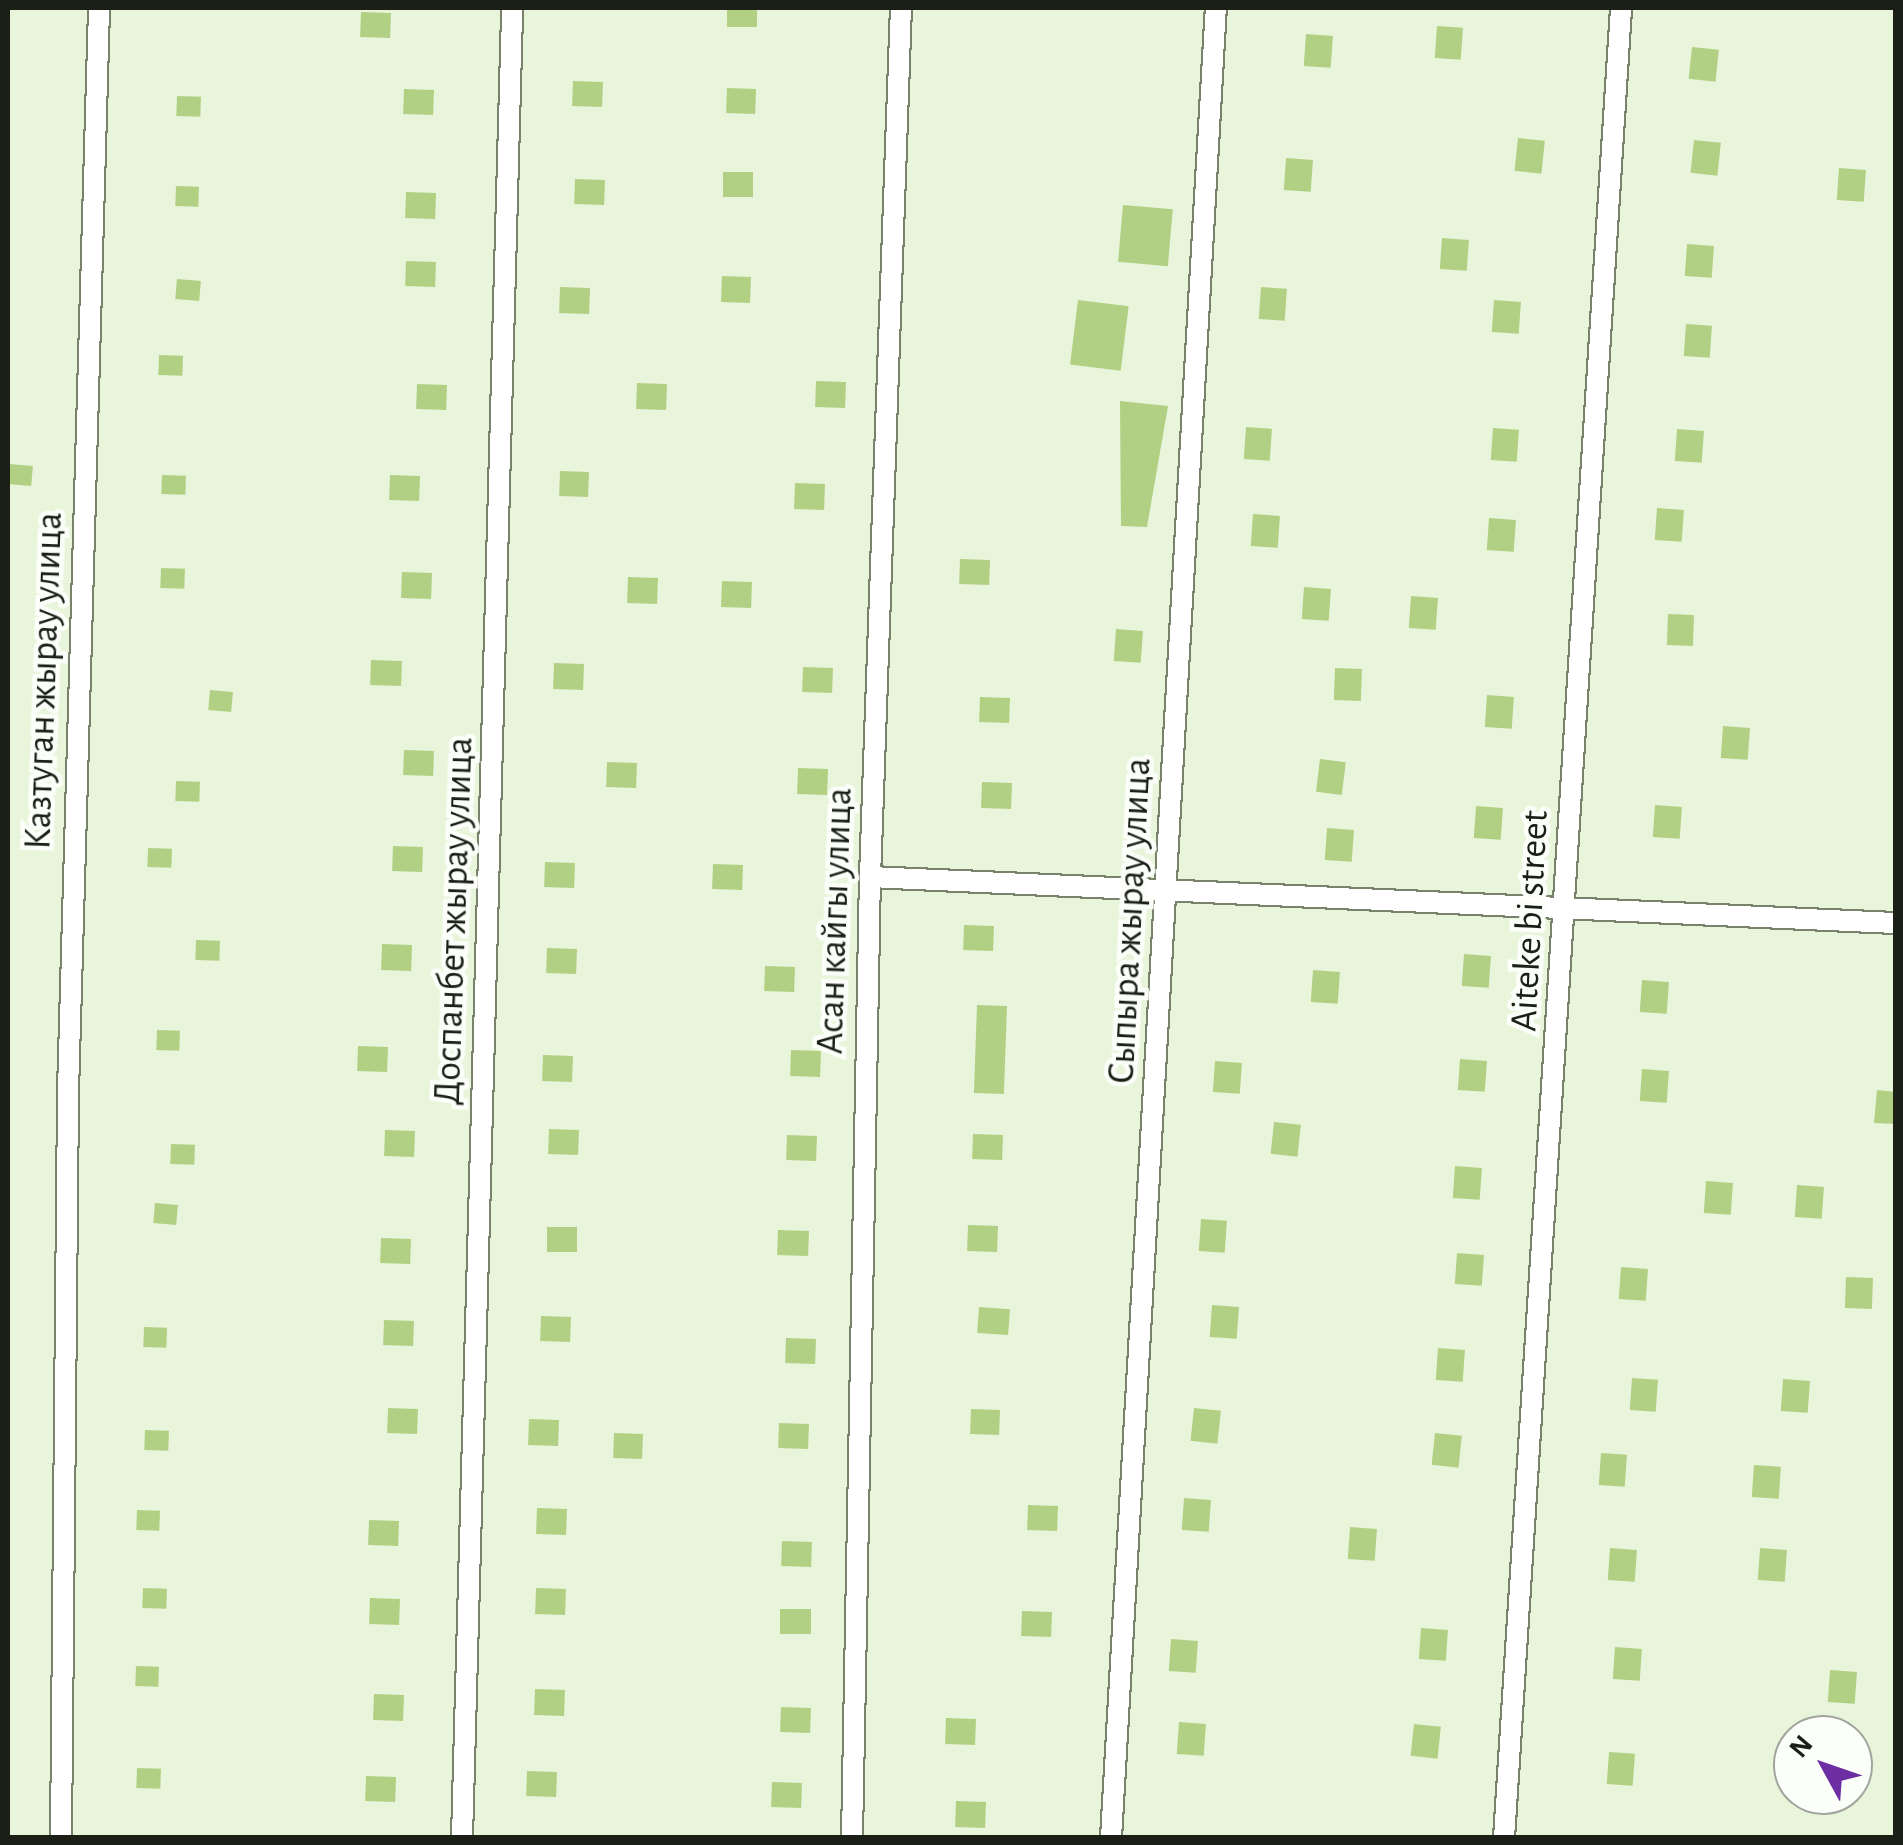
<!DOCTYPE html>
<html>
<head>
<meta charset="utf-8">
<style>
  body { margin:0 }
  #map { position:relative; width:1903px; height:1845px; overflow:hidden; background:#e9f5db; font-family:"Alegreya Sans",sans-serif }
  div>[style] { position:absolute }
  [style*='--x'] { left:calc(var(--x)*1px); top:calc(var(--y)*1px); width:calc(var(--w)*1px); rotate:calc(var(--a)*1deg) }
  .building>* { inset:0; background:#b1d084; transform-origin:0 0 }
  .roads { filter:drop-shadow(2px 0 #79836c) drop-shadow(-2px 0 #79836c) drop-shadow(0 2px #79836c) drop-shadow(0 -2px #79836c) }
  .minor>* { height:20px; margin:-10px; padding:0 10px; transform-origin:10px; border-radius:10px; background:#fff }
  span { translate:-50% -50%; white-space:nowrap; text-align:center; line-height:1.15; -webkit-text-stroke:9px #fcfef9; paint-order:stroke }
  .street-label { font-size:38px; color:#1b1f16 }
  .frame { position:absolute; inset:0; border:10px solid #1b1f16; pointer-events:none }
  .north { position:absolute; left:1773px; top:1715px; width:100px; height:100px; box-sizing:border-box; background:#fcfef9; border:2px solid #a2a59e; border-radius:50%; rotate:310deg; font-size:28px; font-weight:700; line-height:40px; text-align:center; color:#1b1f16 }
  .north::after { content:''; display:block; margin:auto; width:35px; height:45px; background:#6e2ea3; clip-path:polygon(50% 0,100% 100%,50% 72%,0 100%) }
</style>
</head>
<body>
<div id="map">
  <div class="building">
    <div style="left:727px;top:8px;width:30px;height:19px"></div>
    <div style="left:361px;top:12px;width:30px;height:25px;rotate:2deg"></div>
    <div style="left:1437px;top:26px;width:26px;height:32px;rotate:4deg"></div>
    <div style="left:1306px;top:34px;width:27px;height:32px;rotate:4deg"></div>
    <div style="left:1692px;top:47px;width:27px;height:32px;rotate:6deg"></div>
    <div style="left:573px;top:81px;width:30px;height:25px;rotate:2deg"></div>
    <div style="left:727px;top:88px;width:29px;height:25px;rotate:2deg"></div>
    <div style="left:404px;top:89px;width:30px;height:25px;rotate:2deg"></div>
    <div style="left:177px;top:96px;width:24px;height:20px;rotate:2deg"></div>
    <div style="left:1518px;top:138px;width:27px;height:33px;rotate:6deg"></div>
    <div style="left:1694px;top:140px;width:27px;height:33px;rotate:6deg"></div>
    <div style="left:1286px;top:158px;width:27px;height:32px;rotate:4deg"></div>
    <div style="left:1839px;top:168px;width:27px;height:32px;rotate:4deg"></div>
    <div style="left:723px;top:172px;width:30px;height:25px"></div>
    <div style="left:575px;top:179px;width:30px;height:25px;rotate:2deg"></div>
    <div style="left:176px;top:186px;width:23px;height:20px;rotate:2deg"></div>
    <div style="left:406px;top:192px;width:30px;height:26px;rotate:2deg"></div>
    <div style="left:1123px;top:205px;width:50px;height:57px;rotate:5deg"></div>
    <div style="left:1442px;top:238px;width:27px;height:31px;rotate:4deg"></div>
    <div style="left:1687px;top:244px;width:27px;height:32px;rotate:4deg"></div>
    <div style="left:406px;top:261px;width:30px;height:25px;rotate:2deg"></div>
    <div style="left:722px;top:276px;width:29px;height:26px;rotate:2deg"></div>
    <div style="left:177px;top:279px;width:24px;height:20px;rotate:5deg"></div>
    <div style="left:560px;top:287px;width:30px;height:26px;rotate:2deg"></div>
    <div style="left:1261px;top:287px;width:26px;height:32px;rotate:4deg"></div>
    <div style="left:1078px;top:300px;width:51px;height:65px;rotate:7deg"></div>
    <div style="left:1494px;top:300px;width:27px;height:32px;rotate:4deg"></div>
    <div style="left:1686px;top:324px;width:26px;height:32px;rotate:4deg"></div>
    <div style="left:159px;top:355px;width:24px;height:20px;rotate:2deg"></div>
    <div style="left:816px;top:381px;width:30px;height:26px;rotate:2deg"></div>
    <div style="left:637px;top:383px;width:30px;height:26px;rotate:2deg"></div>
    <div style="left:417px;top:384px;width:30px;height:25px;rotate:2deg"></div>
    <div style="clip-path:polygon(1120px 401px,1168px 406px,1147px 527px,1121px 526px)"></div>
    <div style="left:1246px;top:427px;width:26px;height:32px;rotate:4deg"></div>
    <div style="left:1493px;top:428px;width:26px;height:32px;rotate:4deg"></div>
    <div style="left:1677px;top:429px;width:27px;height:32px;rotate:4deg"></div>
    <div style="left:9px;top:464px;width:24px;height:20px;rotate:5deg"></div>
    <div style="left:560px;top:471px;width:29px;height:25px;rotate:2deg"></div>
    <div style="left:162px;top:475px;width:24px;height:19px;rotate:2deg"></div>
    <div style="left:390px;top:475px;width:30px;height:25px;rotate:2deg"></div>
    <div style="left:795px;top:483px;width:30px;height:26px;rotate:2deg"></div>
    <div style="left:1657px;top:508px;width:27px;height:32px;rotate:4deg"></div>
    <div style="left:1253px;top:514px;width:27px;height:32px;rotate:4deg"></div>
    <div style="left:1489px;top:518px;width:27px;height:32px;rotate:4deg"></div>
    <div style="left:960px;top:559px;width:30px;height:25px;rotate:2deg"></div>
    <div style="left:161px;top:568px;width:24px;height:20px;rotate:2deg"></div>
    <div style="left:402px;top:572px;width:30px;height:26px;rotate:2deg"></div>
    <div style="left:628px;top:577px;width:30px;height:26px;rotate:2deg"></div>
    <div style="left:722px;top:581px;width:30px;height:26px;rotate:2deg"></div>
    <div style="left:1304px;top:587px;width:27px;height:32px;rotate:4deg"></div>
    <div style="left:1411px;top:596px;width:27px;height:32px;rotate:4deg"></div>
    <div style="left:1668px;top:614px;width:26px;height:31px;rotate:2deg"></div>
    <div style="left:1116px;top:629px;width:27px;height:32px;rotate:4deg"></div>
    <div style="left:371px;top:660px;width:31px;height:25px;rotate:2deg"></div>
    <div style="left:554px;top:663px;width:30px;height:26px;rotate:2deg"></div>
    <div style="left:803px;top:667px;width:30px;height:25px;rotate:2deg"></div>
    <div style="left:1335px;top:668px;width:27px;height:32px;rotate:2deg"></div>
    <div style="left:210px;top:690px;width:23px;height:20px;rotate:5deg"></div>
    <div style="left:1487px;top:695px;width:27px;height:32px;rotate:4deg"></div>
    <div style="left:980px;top:697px;width:30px;height:25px;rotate:2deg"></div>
    <div style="left:1723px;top:726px;width:27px;height:32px;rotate:4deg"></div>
    <div style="left:404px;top:750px;width:30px;height:25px;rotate:2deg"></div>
    <div style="left:1320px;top:759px;width:26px;height:33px;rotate:7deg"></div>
    <div style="left:607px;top:762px;width:30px;height:25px;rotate:2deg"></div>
    <div style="left:798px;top:768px;width:30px;height:26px;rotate:2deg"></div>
    <div style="left:176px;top:781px;width:24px;height:20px;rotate:2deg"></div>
    <div style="left:982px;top:782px;width:30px;height:26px;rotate:2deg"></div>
    <div style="left:1655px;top:805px;width:27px;height:32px;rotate:4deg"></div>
    <div style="left:1476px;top:806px;width:27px;height:32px;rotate:4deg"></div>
    <div style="left:1327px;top:828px;width:27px;height:32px;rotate:4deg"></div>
    <div style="left:393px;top:846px;width:30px;height:25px;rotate:2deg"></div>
    <div style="left:148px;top:848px;width:24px;height:19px;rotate:2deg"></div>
    <div style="left:545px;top:862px;width:30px;height:25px;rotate:2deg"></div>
    <div style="left:713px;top:864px;width:30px;height:25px;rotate:2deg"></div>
    <div style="left:964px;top:925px;width:30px;height:25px;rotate:2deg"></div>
    <div style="left:196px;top:940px;width:24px;height:20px;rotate:2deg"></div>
    <div style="left:382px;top:944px;width:30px;height:26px;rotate:2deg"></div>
    <div style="left:547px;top:948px;width:30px;height:25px;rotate:2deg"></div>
    <div style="left:1464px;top:954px;width:27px;height:32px;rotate:4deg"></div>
    <div style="left:765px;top:966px;width:30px;height:25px;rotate:2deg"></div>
    <div style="left:1313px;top:970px;width:27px;height:32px;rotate:4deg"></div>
    <div style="left:1642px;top:980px;width:27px;height:32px;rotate:4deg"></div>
    <div style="left:977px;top:1005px;width:30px;height:88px;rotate:2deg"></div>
    <div style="left:157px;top:1030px;width:23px;height:20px;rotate:2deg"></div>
    <div style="left:358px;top:1046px;width:30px;height:25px;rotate:2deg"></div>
    <div style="left:791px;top:1050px;width:30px;height:26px;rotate:2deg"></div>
    <div style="left:543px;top:1055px;width:30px;height:26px;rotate:2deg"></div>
    <div style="left:1460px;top:1059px;width:27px;height:31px;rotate:4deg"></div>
    <div style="left:1215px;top:1061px;width:27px;height:31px;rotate:4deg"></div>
    <div style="left:1642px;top:1069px;width:27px;height:32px;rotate:4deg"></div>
    <div style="clip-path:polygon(1877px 1090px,1896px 1092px,1896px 1124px,1874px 1123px)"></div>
    <div style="left:1274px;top:1122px;width:27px;height:32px;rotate:6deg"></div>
    <div style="left:549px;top:1129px;width:30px;height:25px;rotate:2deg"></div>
    <div style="left:385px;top:1130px;width:30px;height:26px;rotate:2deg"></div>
    <div style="left:973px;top:1134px;width:30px;height:25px;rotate:2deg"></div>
    <div style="left:787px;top:1135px;width:30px;height:25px;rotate:2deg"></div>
    <div style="left:171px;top:1144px;width:24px;height:20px;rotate:2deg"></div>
    <div style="left:1455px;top:1166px;width:27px;height:32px;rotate:4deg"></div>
    <div style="left:1706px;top:1181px;width:27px;height:32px;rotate:4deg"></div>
    <div style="left:1797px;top:1185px;width:27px;height:32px;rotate:4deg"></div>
    <div style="left:155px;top:1203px;width:23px;height:20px;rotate:5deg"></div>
    <div style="left:1201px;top:1219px;width:26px;height:32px;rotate:4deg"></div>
    <div style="left:968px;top:1225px;width:30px;height:26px;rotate:2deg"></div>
    <div style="left:547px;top:1227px;width:30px;height:25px"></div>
    <div style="left:778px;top:1230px;width:31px;height:25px;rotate:2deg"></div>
    <div style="left:381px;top:1238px;width:30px;height:25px;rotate:2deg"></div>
    <div style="left:1457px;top:1253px;width:27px;height:31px;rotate:4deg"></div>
    <div style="left:1621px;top:1267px;width:27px;height:32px;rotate:4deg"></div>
    <div style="left:1846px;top:1277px;width:27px;height:31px;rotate:2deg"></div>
    <div style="left:1212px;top:1305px;width:27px;height:32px;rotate:4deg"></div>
    <div style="left:979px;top:1307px;width:31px;height:26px;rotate:4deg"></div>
    <div style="left:541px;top:1316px;width:30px;height:25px;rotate:2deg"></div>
    <div style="left:384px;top:1320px;width:30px;height:25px;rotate:2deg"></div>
    <div style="left:144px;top:1327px;width:23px;height:20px;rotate:2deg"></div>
    <div style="left:786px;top:1338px;width:30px;height:25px;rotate:2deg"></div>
    <div style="left:1438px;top:1348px;width:27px;height:32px;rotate:4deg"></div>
    <div style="left:1632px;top:1378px;width:26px;height:32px;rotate:4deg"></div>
    <div style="left:1783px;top:1379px;width:27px;height:32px;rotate:4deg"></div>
    <div style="left:388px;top:1408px;width:30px;height:25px;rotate:2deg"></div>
    <div style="left:1194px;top:1408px;width:27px;height:33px;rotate:6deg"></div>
    <div style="left:971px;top:1409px;width:29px;height:25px;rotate:2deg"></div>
    <div style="left:529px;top:1419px;width:30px;height:26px;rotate:2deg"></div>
    <div style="left:779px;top:1423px;width:30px;height:25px;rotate:2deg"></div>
    <div style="left:145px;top:1430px;width:24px;height:20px;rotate:2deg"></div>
    <div style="left:614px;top:1433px;width:29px;height:25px;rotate:2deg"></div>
    <div style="left:1435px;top:1433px;width:27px;height:32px;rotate:6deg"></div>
    <div style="left:1601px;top:1453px;width:26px;height:32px;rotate:4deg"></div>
    <div style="left:1754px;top:1465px;width:27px;height:32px;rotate:4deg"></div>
    <div style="left:1184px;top:1498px;width:27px;height:32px;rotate:4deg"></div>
    <div style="left:1028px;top:1505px;width:30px;height:25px;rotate:2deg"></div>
    <div style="left:537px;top:1508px;width:30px;height:26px;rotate:2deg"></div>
    <div style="left:137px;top:1510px;width:23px;height:20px;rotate:2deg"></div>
    <div style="left:369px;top:1520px;width:30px;height:25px;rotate:2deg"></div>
    <div style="left:1350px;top:1527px;width:27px;height:32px;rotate:4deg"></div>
    <div style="left:782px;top:1541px;width:30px;height:25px;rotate:2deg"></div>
    <div style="left:1610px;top:1548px;width:27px;height:32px;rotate:4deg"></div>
    <div style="left:1760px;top:1548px;width:27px;height:32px;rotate:4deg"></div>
    <div style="left:143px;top:1588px;width:24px;height:20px;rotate:2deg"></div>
    <div style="left:536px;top:1588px;width:30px;height:26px;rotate:2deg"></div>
    <div style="left:370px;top:1598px;width:30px;height:26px;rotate:2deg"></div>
    <div style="left:780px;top:1609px;width:31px;height:25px"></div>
    <div style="left:1022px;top:1611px;width:30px;height:25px;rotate:2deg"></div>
    <div style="left:1421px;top:1628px;width:27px;height:31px;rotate:4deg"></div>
    <div style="left:1171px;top:1639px;width:27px;height:32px;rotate:4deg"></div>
    <div style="left:1615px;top:1647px;width:27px;height:32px;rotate:4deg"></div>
    <div style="left:136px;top:1666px;width:23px;height:20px;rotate:2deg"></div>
    <div style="left:1830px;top:1670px;width:27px;height:32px;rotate:4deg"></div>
    <div style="left:535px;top:1689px;width:30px;height:26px;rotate:2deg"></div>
    <div style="left:374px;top:1694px;width:30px;height:26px;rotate:2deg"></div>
    <div style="left:781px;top:1707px;width:30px;height:25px;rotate:2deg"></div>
    <div style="left:946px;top:1718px;width:30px;height:26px;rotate:2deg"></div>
    <div style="left:1179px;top:1722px;width:27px;height:32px;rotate:4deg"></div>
    <div style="left:1414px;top:1724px;width:27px;height:32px;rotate:6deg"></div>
    <div style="left:1609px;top:1752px;width:26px;height:32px;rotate:4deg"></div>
    <div style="left:137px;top:1768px;width:24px;height:20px;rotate:2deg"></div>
    <div style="left:527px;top:1771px;width:30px;height:25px;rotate:2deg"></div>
    <div style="left:366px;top:1776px;width:30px;height:25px;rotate:2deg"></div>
    <div style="left:772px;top:1782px;width:30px;height:25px;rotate:2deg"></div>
    <div style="left:956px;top:1801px;width:30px;height:26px;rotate:2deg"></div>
  </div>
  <div class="roads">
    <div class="minor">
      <div style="--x:870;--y:877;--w:1027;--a:2.57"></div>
      <div style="--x:61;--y:1838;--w:746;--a:-89.46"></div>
      <div style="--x:68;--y:1092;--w:1084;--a:-88.36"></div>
      <div style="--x:462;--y:1838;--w:1831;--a:-88.43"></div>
      <div style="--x:852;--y:1838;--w:961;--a:-88.93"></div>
      <div style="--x:870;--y:877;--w:870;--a:-87.96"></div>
      <div style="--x:1111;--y:1838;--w:1833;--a:-86.72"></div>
      <div style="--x:1504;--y:1838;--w:1834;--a:-86.34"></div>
    </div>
  </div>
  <div class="street-label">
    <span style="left:45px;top:681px;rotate:-88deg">Казтуган жырау улица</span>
    <span style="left:455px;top:921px;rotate:-88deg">Доспанбет жырау улица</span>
    <span style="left:836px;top:921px;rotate:-88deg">Асан кайгы улица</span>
    <span style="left:1131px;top:921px;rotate:-87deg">Сыпыра жырау улица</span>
    <span style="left:1531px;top:921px;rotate:-87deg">Aiteke bi street</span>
  </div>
  <div class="frame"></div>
  <div class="north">N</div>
</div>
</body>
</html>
